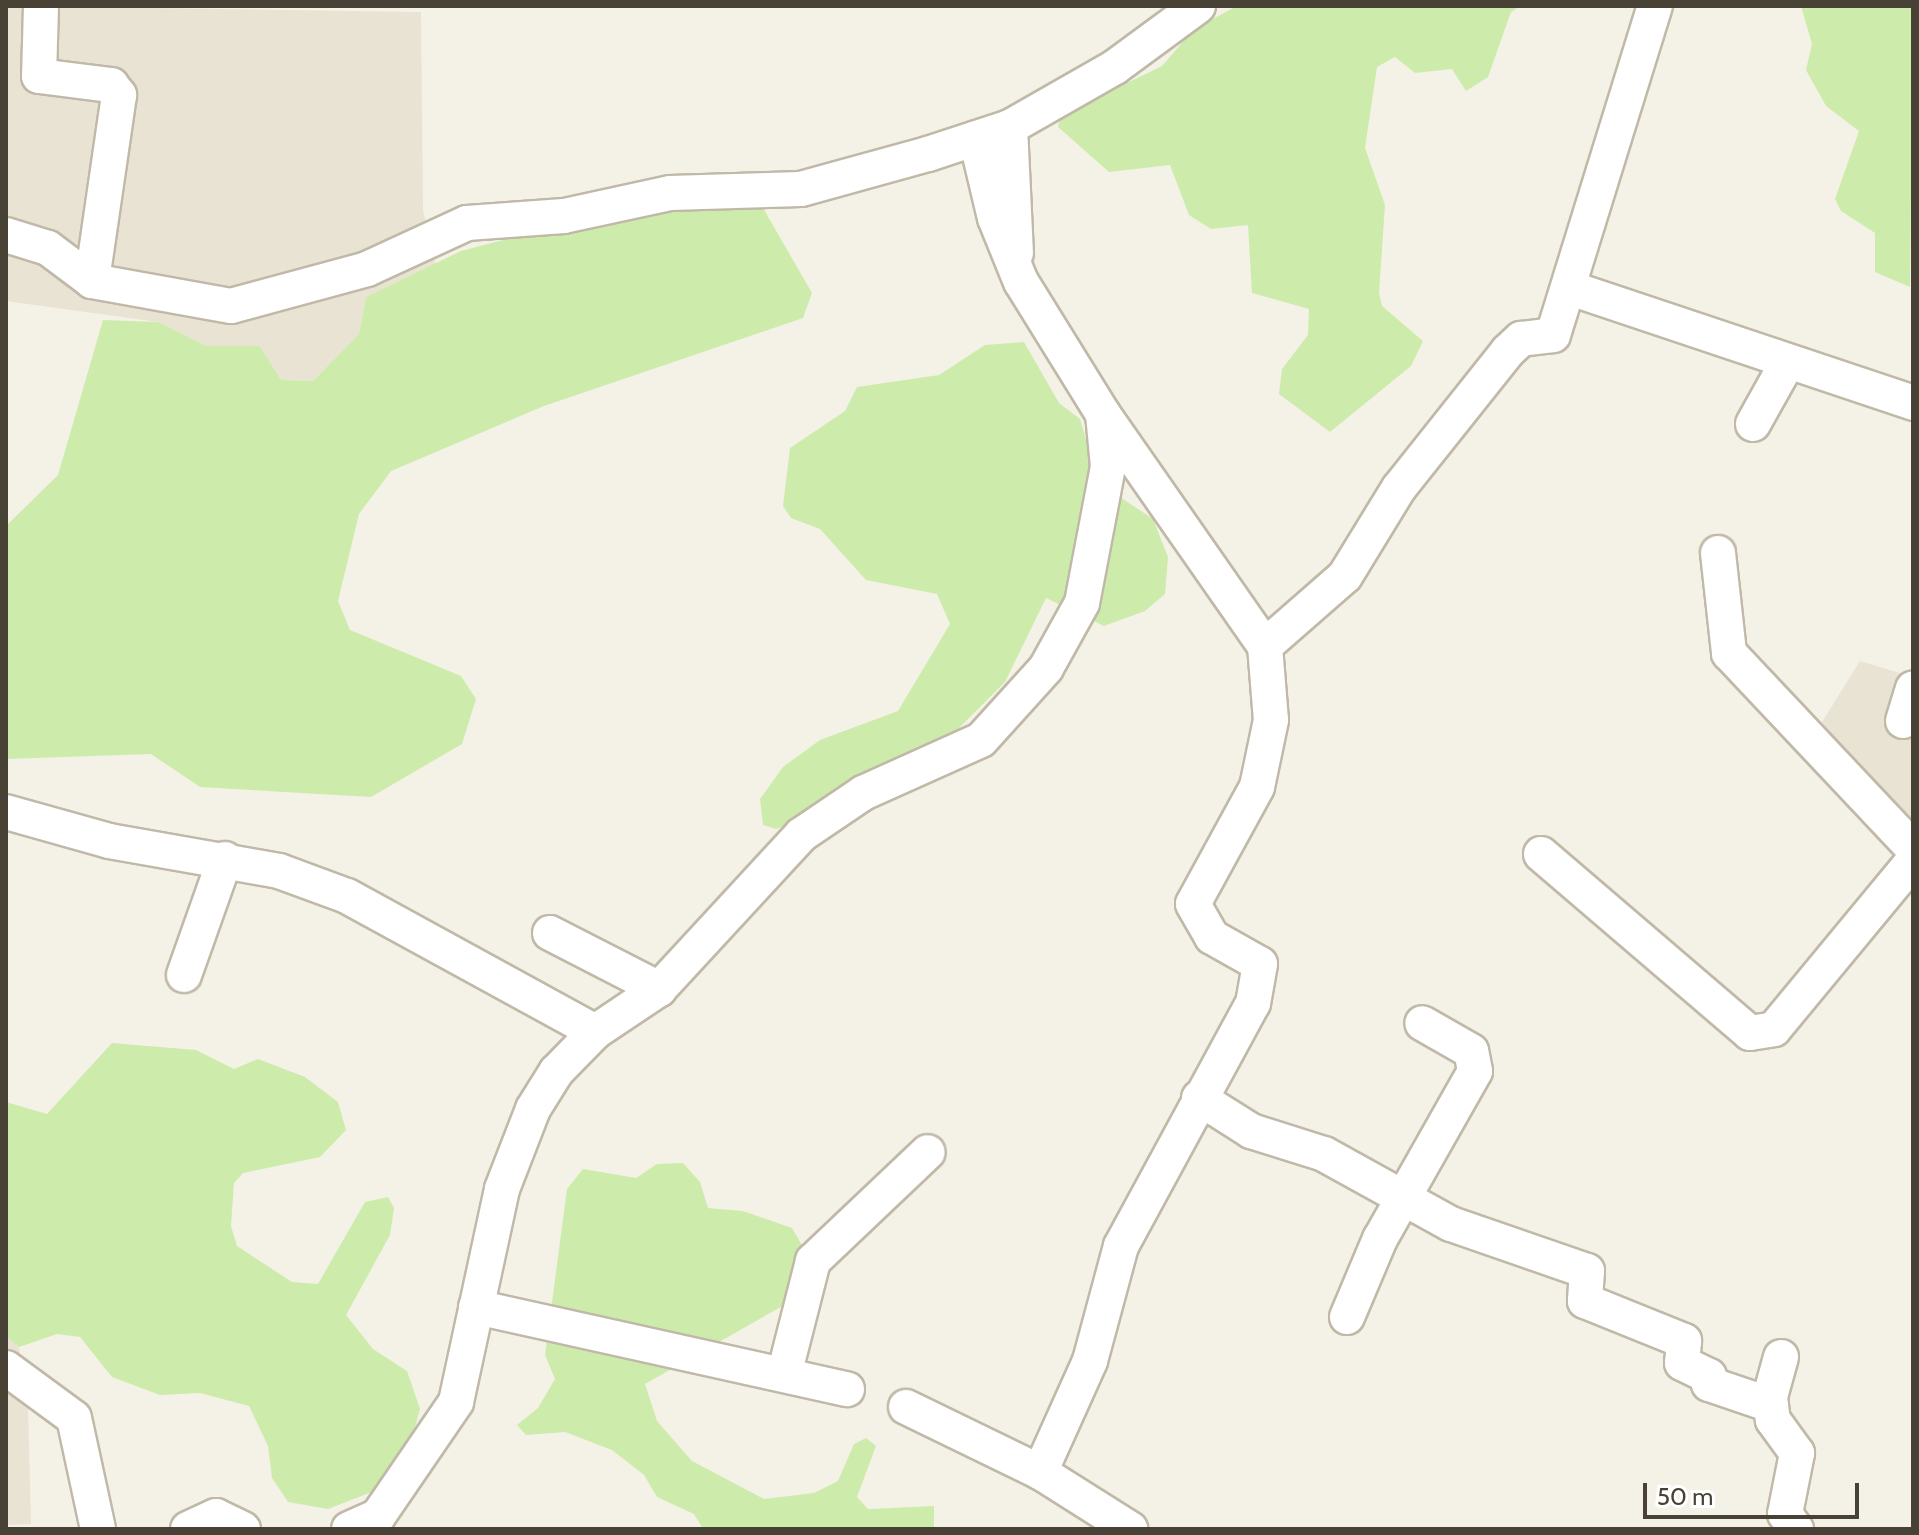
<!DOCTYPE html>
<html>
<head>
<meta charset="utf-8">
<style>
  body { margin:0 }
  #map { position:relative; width:1919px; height:1535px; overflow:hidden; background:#f4f1e7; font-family:Cabin,sans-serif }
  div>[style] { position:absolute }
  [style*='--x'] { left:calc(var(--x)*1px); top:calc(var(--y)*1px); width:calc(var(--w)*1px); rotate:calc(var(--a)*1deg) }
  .residential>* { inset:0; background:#e9e3d4 }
  .green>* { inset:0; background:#cdecac }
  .roads { filter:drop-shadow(2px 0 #c1b9a8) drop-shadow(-2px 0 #c1b9a8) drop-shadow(0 2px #c1b9a8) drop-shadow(0 -2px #c1b9a8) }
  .minor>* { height:34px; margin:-17px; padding:0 17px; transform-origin:17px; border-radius:17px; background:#fff }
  span { translate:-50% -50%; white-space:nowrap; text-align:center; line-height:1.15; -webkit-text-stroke:6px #fff; paint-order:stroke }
  .frame { position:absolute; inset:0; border:8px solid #484135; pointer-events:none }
  .scale { position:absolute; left:1643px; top:1483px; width:216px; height:36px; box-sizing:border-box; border:4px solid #484135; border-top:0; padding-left:10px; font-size:24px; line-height:28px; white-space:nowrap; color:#484135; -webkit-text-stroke:6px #fff; paint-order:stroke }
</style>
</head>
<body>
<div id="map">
  <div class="residential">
    <div style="clip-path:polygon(6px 6px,421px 12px,423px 210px,436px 265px,366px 297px,359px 334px,313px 381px,281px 380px,260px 346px,206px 346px,158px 322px,6px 301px)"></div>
    <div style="clip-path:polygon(1860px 661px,1913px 677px,1913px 828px,1822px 722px)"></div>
    <div style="clip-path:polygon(6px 1336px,19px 1347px,28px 1405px,31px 1524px,6px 1525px)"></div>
  </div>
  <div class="green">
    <div style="clip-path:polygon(1237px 6px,1520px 6px,1511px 12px,1488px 77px,1466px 91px,1452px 69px,1415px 73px,1395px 57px,1377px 67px,1365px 148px,1385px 205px,1379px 293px,1382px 306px,1423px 341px,1411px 366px,1330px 432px,1279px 394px,1282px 369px,1308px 335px,1309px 309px,1252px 293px,1248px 225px,1211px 229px,1189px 215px,1170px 165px,1109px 172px,1058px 127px,1061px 115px,1162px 66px,1194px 29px)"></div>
    <div style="clip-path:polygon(1801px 6px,1913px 6px,1910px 287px,1875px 272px,1875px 233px,1841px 211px,1835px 199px,1859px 131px,1826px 106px,1806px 70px,1812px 44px)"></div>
    <div style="clip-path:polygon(719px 205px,763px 208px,812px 293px,803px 318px,544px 406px,391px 471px,359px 514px,338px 601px,350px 630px,461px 676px,476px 699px,462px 744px,371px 797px,200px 787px,151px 754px,6px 759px,6px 526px,58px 475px,103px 320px,158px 322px,206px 346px,260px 346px,281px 380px,313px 381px,359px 334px,366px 297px,461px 251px,546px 229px)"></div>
    <div style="clip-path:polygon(1024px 342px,1059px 403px,1080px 419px,1099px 483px,1153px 519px,1168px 557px,1165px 594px,1145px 611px,1104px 626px,1046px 598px,1005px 682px,958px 729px,857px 779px,814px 816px,776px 829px,763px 825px,760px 799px,783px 767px,820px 740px,898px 711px,950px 624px,937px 594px,866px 580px,820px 529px,791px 518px,783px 506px,790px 448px,845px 411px,857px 387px,939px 375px,985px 345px)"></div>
    <div style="clip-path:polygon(112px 1043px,196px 1050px,234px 1069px,258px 1059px,305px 1077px,338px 1102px,346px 1130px,320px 1157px,243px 1173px,234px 1183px,231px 1226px,237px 1246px,292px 1282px,318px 1284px,365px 1202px,388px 1197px,394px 1208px,390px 1235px,346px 1315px,373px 1349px,407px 1371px,420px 1409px,404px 1468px,387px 1486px,328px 1509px,288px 1502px,272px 1478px,268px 1446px,249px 1406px,200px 1393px,160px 1395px,112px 1377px,80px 1337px,57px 1334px,19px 1347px,6px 1336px,6px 1102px,47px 1114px)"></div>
    <div style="clip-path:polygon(683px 1163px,700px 1182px,708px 1208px,743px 1211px,792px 1228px,806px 1252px,786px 1304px,645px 1384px,657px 1421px,692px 1461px,764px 1499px,814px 1493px,838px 1481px,854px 1444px,866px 1438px,876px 1446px,857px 1497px,868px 1509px,934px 1506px,934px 1529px,703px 1529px,694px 1514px,657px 1497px,644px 1475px,612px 1450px,565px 1432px,526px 1435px,517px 1425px,538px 1408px,555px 1379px,545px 1355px,567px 1189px,583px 1169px,636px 1178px,657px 1164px)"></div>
  </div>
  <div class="roads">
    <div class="minor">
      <div style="--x:41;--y:6;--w:70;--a:91.6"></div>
      <div style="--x:39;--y:76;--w:73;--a:7.1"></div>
      <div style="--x:111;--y:85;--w:13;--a:51"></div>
      <div style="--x:119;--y:95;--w:188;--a:98.3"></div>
      <div style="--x:92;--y:281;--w:141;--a:10.2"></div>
      <div style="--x:231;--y:306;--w:141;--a:-15.2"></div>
      <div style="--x:367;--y:269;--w:110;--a:-24.7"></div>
      <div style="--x:467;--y:223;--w:97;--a:-4.1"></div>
      <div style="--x:564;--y:216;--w:108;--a:-12.2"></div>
      <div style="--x:670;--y:193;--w:131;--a:-1.7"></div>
      <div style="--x:801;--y:189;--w:132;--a:-15.4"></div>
      <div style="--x:928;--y:154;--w:86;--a:-18.2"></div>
      <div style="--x:1010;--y:127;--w:121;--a:-29.7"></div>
      <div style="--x:1115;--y:67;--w:103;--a:-36.3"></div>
      <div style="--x:1010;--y:127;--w:126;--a:87.3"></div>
      <div style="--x:6;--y:235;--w:44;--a:17.2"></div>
      <div style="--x:48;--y:248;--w:55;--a:36.9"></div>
      <div style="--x:1573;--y:289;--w:359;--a:18.5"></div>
      <div style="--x:1103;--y:414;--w:283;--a:55.1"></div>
      <div style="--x:1265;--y:646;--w:74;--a:85.4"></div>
      <div style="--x:1271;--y:720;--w:68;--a:101.8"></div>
      <div style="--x:1257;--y:787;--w:133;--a:118.7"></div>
      <div style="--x:1193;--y:904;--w:38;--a:60"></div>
      <div style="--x:1212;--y:937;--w:55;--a:29.4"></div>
      <div style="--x:1260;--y:964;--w:40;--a:100"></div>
      <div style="--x:1253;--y:1003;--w:277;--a:118.5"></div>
      <div style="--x:1121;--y:1246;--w:119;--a:105.1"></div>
      <div style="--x:1090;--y:1361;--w:122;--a:114.2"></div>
      <div style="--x:1040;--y:1472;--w:107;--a:32.3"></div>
      <div style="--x:1753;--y:424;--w:68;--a:-60.8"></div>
      <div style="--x:1718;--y:553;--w:101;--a:83.7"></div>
      <div style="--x:1729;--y:653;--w:268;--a:46.7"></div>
      <div style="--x:1265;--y:646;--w:106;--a:-41.2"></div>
      <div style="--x:1345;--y:576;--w:103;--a:-58.5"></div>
      <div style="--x:1399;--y:488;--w:175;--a:-51.5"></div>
      <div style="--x:1508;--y:351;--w:18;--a:-43"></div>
      <div style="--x:1521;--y:339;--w:32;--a:-7"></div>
      <div style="--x:1553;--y:335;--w:344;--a:-72.8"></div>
      <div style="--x:1903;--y:721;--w:34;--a:-73"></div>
      <div style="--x:6;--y:812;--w:107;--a:15.7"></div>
      <div style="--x:109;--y:841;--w:173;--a:10"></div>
      <div style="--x:279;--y:871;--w:72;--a:20.2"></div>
      <div style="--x:347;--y:896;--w:283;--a:28.7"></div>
      <div style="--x:1541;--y:854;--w:275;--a:40.6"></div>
      <div style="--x:1750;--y:1033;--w:24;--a:-9"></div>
      <div style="--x:1774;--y:1029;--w:218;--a:-50.4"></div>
      <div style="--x:550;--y:933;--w:123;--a:27.2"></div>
      <div style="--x:184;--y:975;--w:123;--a:-70.5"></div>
      <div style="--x:1199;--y:1098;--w:62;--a:32.4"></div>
      <div style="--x:1251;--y:1131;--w:77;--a:17.5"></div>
      <div style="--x:1324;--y:1154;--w:145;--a:28.9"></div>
      <div style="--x:1451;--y:1224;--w:144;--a:19.1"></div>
      <div style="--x:1587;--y:1271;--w:30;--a:94"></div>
      <div style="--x:1585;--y:1301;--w:107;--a:22"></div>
      <div style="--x:1684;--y:1341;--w:22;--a:95"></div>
      <div style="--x:1682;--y:1363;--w:30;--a:26"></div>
      <div style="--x:1709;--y:1376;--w:8;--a:90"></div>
      <div style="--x:1709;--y:1384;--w:65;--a:18.7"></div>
      <div style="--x:476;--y:1307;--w:380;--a:12.5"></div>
      <div style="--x:1347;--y:1317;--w:85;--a:-67.1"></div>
      <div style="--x:1380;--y:1239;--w:193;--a:-60.5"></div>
      <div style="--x:1475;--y:1071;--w:20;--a:-101"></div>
      <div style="--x:1471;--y:1051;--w:56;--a:-150.3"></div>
      <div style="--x:1781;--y:1357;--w:41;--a:105.4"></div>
      <div style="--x:1770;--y:1397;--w:23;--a:83"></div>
      <div style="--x:1773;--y:1420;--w:41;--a:54"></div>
      <div style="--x:1797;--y:1453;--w:62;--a:101.1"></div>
      <div style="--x:1785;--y:1514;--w:19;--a:54"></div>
      <div style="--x:6;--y:1368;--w:84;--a:36.3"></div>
      <div style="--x:74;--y:1418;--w:114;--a:77.8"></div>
      <div style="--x:785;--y:1371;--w:114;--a:-75.7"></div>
      <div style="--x:813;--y:1261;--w:158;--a:-43.5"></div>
      <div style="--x:906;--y:1407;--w:149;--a:25.9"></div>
      <div style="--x:188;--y:1529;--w:31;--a:-25"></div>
      <div style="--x:216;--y:1516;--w:30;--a:26"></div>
      <div style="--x:349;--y:1529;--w:32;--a:-24"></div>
      <div style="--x:378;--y:1516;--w:138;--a:-55.6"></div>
      <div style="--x:456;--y:1402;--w:218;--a:-77.8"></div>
      <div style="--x:502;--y:1189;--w:86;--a:-68.8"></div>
      <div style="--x:533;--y:1109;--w:44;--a:-58.1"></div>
      <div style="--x:556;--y:1072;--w:56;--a:-45.7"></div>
      <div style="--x:595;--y:1032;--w:77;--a:-33.9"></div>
      <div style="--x:659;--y:989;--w:209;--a:-47.3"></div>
      <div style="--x:801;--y:835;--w:75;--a:-34.1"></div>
      <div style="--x:863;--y:793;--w:129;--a:-24.2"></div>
      <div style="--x:981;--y:740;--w:97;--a:-47.9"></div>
      <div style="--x:1046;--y:668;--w:74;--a:-61"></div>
      <div style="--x:1082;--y:603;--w:138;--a:-79.2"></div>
      <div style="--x:1108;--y:467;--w:53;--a:-95.4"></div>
      <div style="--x:1103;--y:414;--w:155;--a:-121.8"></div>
      <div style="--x:1021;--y:282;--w:69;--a:-112.1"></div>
      <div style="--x:995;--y:218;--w:82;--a:-103.4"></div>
    </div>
  </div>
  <div class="frame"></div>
  <div class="scale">50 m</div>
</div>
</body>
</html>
